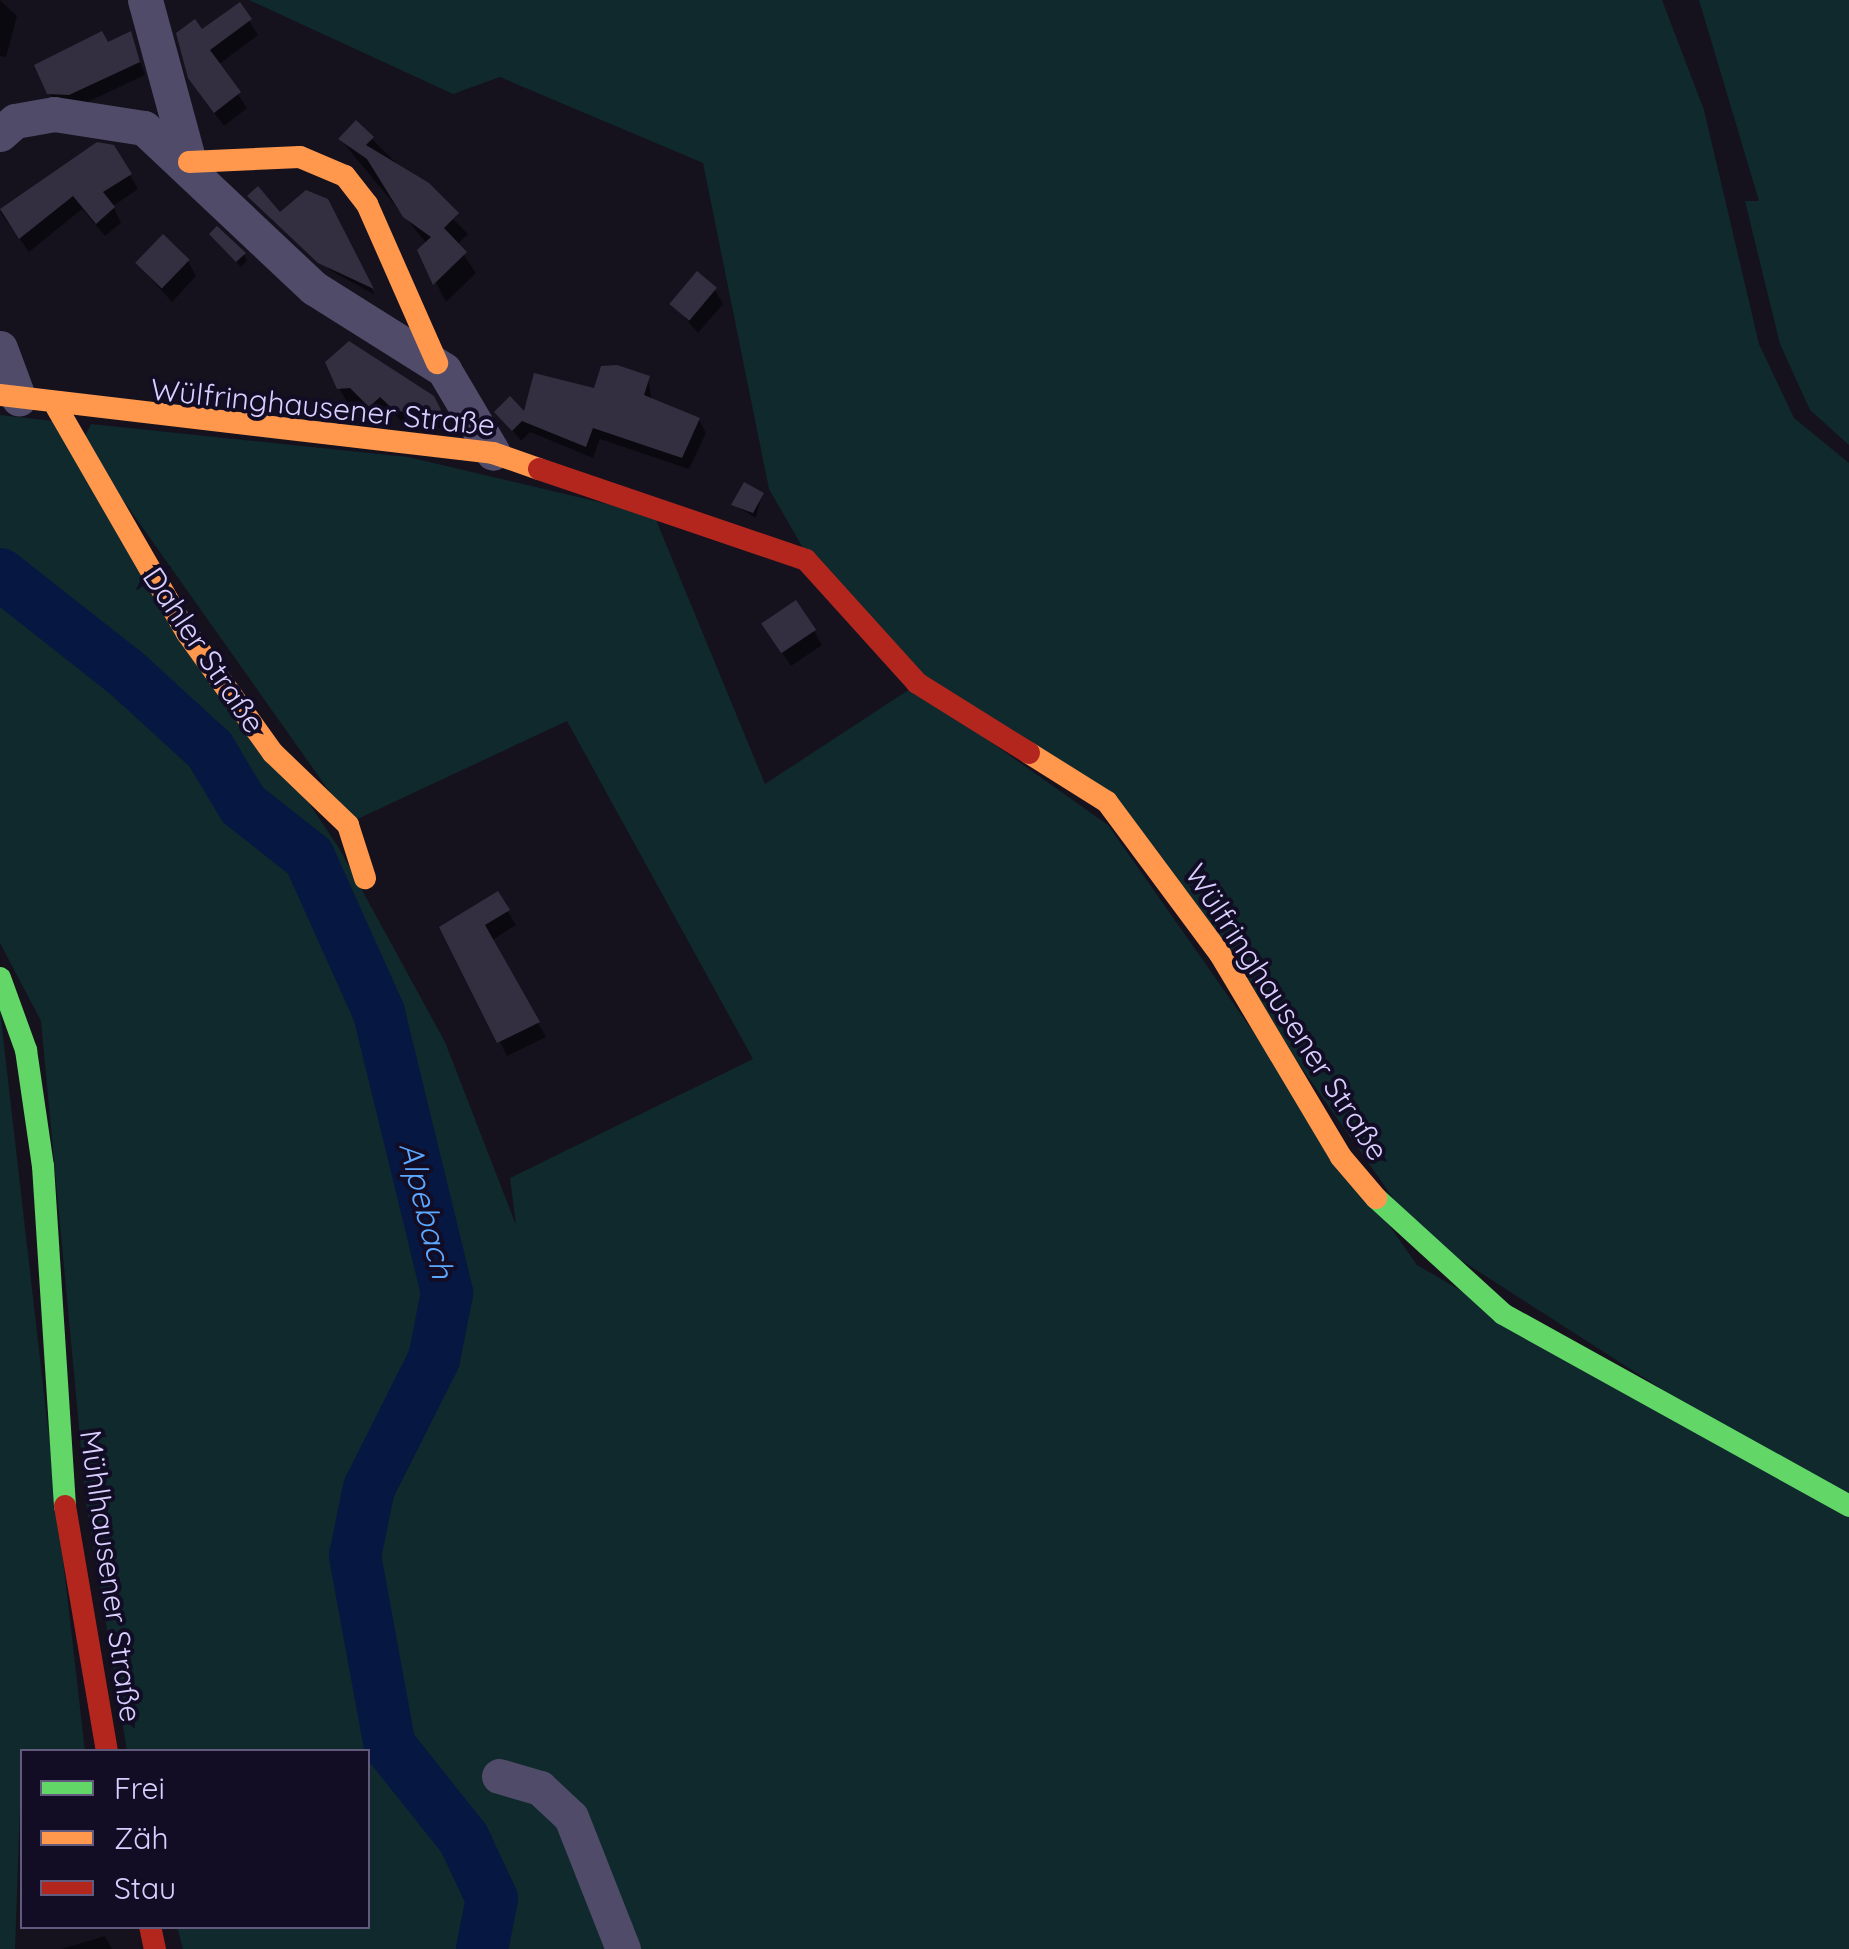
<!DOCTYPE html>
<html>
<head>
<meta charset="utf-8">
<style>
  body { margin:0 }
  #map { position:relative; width:1849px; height:1949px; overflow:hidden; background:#15121e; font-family:Quicksand,sans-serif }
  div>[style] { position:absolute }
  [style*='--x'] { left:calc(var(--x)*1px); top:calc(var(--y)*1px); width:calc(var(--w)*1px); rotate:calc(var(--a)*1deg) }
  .green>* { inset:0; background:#0f292d }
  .shadow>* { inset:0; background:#0007 }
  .river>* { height:52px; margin:-26px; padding:0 26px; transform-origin:26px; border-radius:26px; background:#061741 }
  .building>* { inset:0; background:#332f41; transform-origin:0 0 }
  .street>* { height:35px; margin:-17.5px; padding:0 17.5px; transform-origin:17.5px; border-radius:17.5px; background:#4f4b68 }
  .fast>* { height:22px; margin:-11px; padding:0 11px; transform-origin:11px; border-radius:11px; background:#63d668 }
  .slow>* { height:22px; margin:-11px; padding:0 11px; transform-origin:11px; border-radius:11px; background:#ff974d }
  .jam>* { height:22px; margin:-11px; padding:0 11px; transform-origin:11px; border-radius:11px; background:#b3261e }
  span { translate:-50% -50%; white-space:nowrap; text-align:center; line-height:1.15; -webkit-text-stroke:8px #120c24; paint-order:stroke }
  .street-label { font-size:30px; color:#d8cfff }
  .water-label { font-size:32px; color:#5da8ff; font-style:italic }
  .legend { position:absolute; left:20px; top:1749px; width:350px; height:180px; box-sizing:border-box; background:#120c24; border:2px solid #615a7c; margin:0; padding:12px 18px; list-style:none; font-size:30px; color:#d8cfff }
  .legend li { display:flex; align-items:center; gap:20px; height:50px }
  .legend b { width:50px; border:2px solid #615a7c }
</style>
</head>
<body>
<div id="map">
  <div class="green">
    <div style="clip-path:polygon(249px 0,1662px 0,1704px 110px,1759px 344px,1794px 418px,1849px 463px,1849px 1495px,1766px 1456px,1417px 1232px,1113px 800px,920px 680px,807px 555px,769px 489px,703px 163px,500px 77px,453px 94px)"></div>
    <div style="clip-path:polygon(1699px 0,1849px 0,1849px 445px,1810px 410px,1780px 344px,1745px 201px,1759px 201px)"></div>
    <div style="clip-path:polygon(0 415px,53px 421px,339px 848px,445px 1042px,516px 1225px,510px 1178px,753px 1059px,567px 721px,351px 822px,82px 442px,91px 424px,408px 457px,654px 515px,765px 784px,913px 687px,1108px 825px,1417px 1265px,1849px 1517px,1849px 1949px,183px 1949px,177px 1927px,368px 1926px,368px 1752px,127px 1751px,86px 1502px,41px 1021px,0 943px)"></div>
    <div style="clip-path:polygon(0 1010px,85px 1751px,22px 1752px,15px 1949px,0 1949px)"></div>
  </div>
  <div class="shadow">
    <div style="clip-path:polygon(0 0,17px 16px,6px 57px,0 56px)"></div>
    <div style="clip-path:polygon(239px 5px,258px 35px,218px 65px,247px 108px,224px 126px,200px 93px,202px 32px)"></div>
    <div style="clip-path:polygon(130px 34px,145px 75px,77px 107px,57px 106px,49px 92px)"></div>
    <div style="clip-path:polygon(372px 139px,468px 234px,457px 245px,476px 273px,446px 302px,420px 251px,427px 244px,341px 140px)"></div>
    <div style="clip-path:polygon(98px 145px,113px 147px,138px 189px,113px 206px,121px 223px,105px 236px,82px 209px,29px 252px,0 212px)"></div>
    <div style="clip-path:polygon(250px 196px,280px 216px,333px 212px,375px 295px,330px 270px)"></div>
    <div style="clip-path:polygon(212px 234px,244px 254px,247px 261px,241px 267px)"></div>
    <div style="clip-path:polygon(188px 261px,196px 276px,172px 302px,138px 264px)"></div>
    <div style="clip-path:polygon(715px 290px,723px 304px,698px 333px,672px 303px)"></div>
    <div style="clip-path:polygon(350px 344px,433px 398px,451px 429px,404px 424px,389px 409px,378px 419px,360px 401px,347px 402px,339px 388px)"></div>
    <div style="clip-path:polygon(648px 378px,652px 401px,699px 420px,706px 433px,689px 469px,600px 439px,593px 458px,530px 432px,521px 441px,497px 412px,526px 416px)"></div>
    <div style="clip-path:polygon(762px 495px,756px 518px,734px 505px)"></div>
    <div style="clip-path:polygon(814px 631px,822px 645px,791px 666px,772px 638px)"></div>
    <div style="clip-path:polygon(497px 894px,516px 925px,491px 941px,546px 1037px,507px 1056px,442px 928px)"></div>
    <div style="clip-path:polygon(105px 1936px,112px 1949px,61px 1949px)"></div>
  </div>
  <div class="river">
    <div style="--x:0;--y:574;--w:160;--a:38.2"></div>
    <div style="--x:126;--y:673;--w:114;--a:42.5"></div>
    <div style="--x:210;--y:750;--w:64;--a:59"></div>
    <div style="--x:243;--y:805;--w:84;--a:38.2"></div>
    <div style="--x:309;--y:857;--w:171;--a:65.8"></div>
    <div style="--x:379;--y:1013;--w:288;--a:76.3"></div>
    <div style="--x:447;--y:1293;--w:67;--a:101.1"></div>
    <div style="--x:434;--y:1359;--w:144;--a:116.7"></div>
    <div style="--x:369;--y:1488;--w:69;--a:101.6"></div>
    <div style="--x:355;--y:1556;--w:193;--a:79.6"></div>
    <div style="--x:390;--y:1746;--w:119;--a:51.5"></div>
    <div style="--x:464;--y:1839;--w:66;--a:65"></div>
    <div style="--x:492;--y:1899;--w:51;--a:101.3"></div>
  </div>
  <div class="building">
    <div style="clip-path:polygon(240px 2px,252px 19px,210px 50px,241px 92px,214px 113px,188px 78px,176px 33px,195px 19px,202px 29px)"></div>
    <div style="clip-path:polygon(102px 31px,108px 42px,131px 31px,140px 62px,69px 95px,47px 94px,34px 65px)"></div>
    <div style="clip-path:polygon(356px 120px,374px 137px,366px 145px,429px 183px,459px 213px,444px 228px,467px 252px,433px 285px,417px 250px,431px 237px,403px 217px,367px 159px,338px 139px)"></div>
    <div style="clip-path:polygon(97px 142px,114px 145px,132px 174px,103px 192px,115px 207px,96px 224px,73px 196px,19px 239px,0 209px)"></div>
    <div style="clip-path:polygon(258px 186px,280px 212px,306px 190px,328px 199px,374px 289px,318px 263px,247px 196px)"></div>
    <div style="clip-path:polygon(217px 226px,246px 253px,236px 262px,209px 234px)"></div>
    <div style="left:163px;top:234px;width:37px;height:40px;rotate:44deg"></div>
    <div style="left:697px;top:271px;width:26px;height:43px;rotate:40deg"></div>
    <div style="clip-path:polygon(349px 341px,434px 396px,446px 420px,394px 410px,380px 397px,369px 407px,350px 388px,337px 389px,325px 362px)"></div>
    <div style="clip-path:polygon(617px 365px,650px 376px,644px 395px,700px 418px,682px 458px,593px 428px,586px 447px,522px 421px,512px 431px,494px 412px,510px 396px,524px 411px,534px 373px,594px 388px,601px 366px)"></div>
    <div style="clip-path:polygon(744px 482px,764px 493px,753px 513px,731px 505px)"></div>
    <div style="left:796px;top:600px;width:36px;height:42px;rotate:56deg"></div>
    <div style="clip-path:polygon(498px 891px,510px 910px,485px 925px,540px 1022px,497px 1043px,439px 927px)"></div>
  </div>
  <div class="street">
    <div style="--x:145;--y:0;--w:168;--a:74.8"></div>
    <div style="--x:0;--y:134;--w:20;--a:-41"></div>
    <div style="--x:15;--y:121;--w:40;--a:-10"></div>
    <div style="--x:54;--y:114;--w:91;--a:8.8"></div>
    <div style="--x:144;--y:128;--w:233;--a:43.3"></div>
    <div style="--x:314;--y:288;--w:154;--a:32.2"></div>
    <div style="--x:444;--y:370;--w:96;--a:59.4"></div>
    <div style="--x:0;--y:348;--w:54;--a:69.6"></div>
    <div style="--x:499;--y:1776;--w:43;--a:16.3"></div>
    <div style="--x:540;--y:1788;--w:42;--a:43.1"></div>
    <div style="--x:571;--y:1817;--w:142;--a:68.5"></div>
  </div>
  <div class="fast">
    <div style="--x:0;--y:978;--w:77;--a:70.1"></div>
    <div style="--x:26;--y:1050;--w:117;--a:81.7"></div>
    <div style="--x:43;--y:1166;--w:341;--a:86.3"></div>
    <div style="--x:1376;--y:1198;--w:172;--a:42.4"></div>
    <div style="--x:1503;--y:1314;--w:396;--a:29"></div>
  </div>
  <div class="slow">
    <div style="--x:189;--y:162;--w:111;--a:-2.6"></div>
    <div style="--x:300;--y:157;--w:49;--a:22.9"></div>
    <div style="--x:345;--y:176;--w:36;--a:52"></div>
    <div style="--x:367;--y:204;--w:174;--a:66.2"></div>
    <div style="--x:0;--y:395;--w:496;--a:6.7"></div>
    <div style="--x:493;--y:453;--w:49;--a:19.2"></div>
    <div style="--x:57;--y:408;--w:260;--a:60"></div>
    <div style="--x:187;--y:633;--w:148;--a:54.4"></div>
    <div style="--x:273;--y:753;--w:104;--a:43.8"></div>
    <div style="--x:348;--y:825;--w:56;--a:72.2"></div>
    <div style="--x:1029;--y:753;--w:92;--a:32.1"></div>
    <div style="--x:1107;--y:802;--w:189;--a:53.4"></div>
    <div style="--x:1220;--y:954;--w:236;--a:59.2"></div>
    <div style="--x:1341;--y:1157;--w:54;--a:49.5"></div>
  </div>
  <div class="jam">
    <div style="--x:539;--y:469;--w:282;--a:18.8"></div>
    <div style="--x:806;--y:560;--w:166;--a:47.9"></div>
    <div style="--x:917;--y:683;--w:132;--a:32"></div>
    <div style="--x:65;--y:1506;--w:250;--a:80.3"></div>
    <div style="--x:150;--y:1926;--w:24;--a:78"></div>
  </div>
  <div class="street-label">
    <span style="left:323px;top:407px;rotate:6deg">Wülfringhausener Straße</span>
    <span style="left:204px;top:650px;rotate:56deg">Dahler Straße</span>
    <span style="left:1287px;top:1012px;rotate:57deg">Wülfringhausener Straße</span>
    <span style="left:111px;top:1576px;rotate:82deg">Mühlhausener Straße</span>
  </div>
  <div class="water-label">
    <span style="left:427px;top:1210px;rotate:76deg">Alpebach</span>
  </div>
  <ul class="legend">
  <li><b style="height:12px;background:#63d668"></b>Frei</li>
  <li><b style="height:12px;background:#ff974d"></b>Zäh</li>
  <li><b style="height:12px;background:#b3261e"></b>Stau</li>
  </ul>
</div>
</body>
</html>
